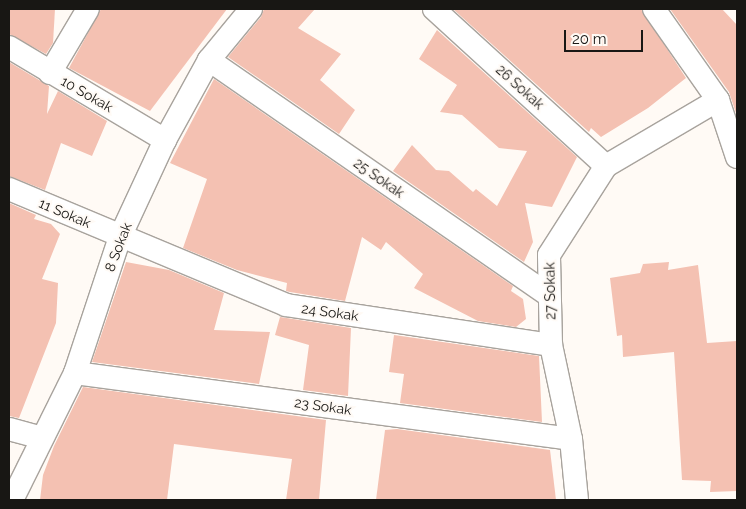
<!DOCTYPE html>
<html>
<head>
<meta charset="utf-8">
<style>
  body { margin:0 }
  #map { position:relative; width:746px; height:509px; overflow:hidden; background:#fffaf5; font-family:Raleway,sans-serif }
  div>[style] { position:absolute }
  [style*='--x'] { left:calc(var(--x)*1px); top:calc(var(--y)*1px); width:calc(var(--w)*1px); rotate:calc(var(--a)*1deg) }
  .building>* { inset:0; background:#f4c1b2 }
  .roads { filter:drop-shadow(1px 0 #a8a39d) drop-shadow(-1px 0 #a8a39d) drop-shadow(0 1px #a8a39d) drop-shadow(0 -1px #a8a39d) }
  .minor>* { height:22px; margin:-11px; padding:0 11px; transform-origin:11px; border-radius:11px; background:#fff }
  span { translate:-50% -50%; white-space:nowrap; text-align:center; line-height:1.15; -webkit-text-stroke:4px #fffaf5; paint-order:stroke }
  .street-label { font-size:14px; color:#181714 }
  .frame { position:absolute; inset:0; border:10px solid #181714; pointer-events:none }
  .scale { position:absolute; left:564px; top:30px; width:79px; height:22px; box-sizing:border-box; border:2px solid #181714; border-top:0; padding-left:6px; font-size:15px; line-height:18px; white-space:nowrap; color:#181714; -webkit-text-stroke:4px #fffaf5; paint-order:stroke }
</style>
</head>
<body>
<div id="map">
  <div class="building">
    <div style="clip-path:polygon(9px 9px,55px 9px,53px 43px,46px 54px,9px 34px)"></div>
    <div style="clip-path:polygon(101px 9px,227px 9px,150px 111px,69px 68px)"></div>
    <div style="clip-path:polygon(264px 9px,315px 9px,298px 28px,341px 54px,320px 80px,355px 110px,339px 134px,228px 57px,261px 17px)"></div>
    <div style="clip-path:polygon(453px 9px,641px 9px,686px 78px,648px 108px,601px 137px,591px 128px,589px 132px)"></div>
    <div style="clip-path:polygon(670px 9px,722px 9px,737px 25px,737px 116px,729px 92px)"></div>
    <div style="clip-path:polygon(437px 30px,577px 157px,552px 207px,525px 203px,533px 242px,524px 262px,393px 171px,412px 145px,436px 170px,449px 171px,473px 192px,476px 189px,497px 206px,527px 151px,499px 148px,462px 115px,440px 112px,457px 85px,419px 59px)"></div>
    <div style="clip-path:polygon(9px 62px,49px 86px,47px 114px,58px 91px,107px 121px,92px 156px,61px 143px,45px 190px,9px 176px)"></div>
    <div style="clip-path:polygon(214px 79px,513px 286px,511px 291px,523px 299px,526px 319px,516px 327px,478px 321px,414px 288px,423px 274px,386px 242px,381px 250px,362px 237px,345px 301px,290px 292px,286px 291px,287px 283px,237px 270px,183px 248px,207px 179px,170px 163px)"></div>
    <div style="clip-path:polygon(9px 203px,36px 215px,34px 219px,51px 224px,60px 234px,42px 279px,58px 283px,56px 323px,19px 418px,9px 416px)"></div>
    <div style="clip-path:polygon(126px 262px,169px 270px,224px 293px,214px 330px,270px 332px,259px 384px,92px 362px)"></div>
    <div style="clip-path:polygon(669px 262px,668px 270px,698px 265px,707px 343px,737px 341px,737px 491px,710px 492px,711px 481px,682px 480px,674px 352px,623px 357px,622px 335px,617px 336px,610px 278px,640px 273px,643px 264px)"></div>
    <div style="clip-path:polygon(280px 317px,351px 328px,348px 396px,303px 390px,309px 345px,275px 335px)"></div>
    <div style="clip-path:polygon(394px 335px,539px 356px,542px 422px,400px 403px,404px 374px,389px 372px)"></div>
    <div style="clip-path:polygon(83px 387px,326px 420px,319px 500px,286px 500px,292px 459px,174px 444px,167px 500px,40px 500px,43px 475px,54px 446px)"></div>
    <div style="clip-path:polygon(397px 429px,550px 450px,556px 500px,376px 500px,385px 430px)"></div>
  </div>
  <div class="roads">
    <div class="minor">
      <div style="--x:434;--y:9;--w:233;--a:42.4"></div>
      <div style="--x:654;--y:9;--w:111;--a:54.9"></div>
      <div style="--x:718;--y:100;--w:60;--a:71.6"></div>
      <div style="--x:9;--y:47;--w:182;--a:30.8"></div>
      <div style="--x:209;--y:60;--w:413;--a:34.7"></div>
      <div style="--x:50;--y:73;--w:74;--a:-59.3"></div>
      <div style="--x:9;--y:189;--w:300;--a:22.7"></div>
      <div style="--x:286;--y:305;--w:268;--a:8.6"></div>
      <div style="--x:75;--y:373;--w:500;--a:7.58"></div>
      <div style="--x:9;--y:429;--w:34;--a:15"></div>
      <div style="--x:12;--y:500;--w:142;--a:-63.6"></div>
      <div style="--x:75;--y:373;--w:143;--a:-71.7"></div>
      <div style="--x:120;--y:237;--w:107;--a:-65.1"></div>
      <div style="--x:165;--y:140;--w:91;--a:-61.2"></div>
      <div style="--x:209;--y:60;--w:66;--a:-50.5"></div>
      <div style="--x:577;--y:500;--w:61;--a:-95.6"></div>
      <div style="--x:571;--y:439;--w:96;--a:-102"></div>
      <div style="--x:551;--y:345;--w:90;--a:-91.3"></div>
      <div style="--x:549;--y:255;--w:106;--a:-57.4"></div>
      <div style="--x:606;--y:166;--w:130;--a:-30.5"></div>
    </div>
  </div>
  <div class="street-label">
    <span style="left:520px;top:87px;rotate:42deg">26 Sokak</span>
    <span style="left:87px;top:94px;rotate:30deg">10 Sokak</span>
    <span style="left:379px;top:178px;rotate:35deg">25 Sokak</span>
    <span style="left:65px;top:213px;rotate:23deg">11 Sokak</span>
    <span style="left:118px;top:247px;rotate:-69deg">8 Sokak</span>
    <span style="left:550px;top:291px;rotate:-91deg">27 Sokak</span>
    <span style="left:330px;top:312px;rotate:8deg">24 Sokak</span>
    <span style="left:323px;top:406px;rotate:8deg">23 Sokak</span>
  </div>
  <div class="frame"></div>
  <div class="scale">20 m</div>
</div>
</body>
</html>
